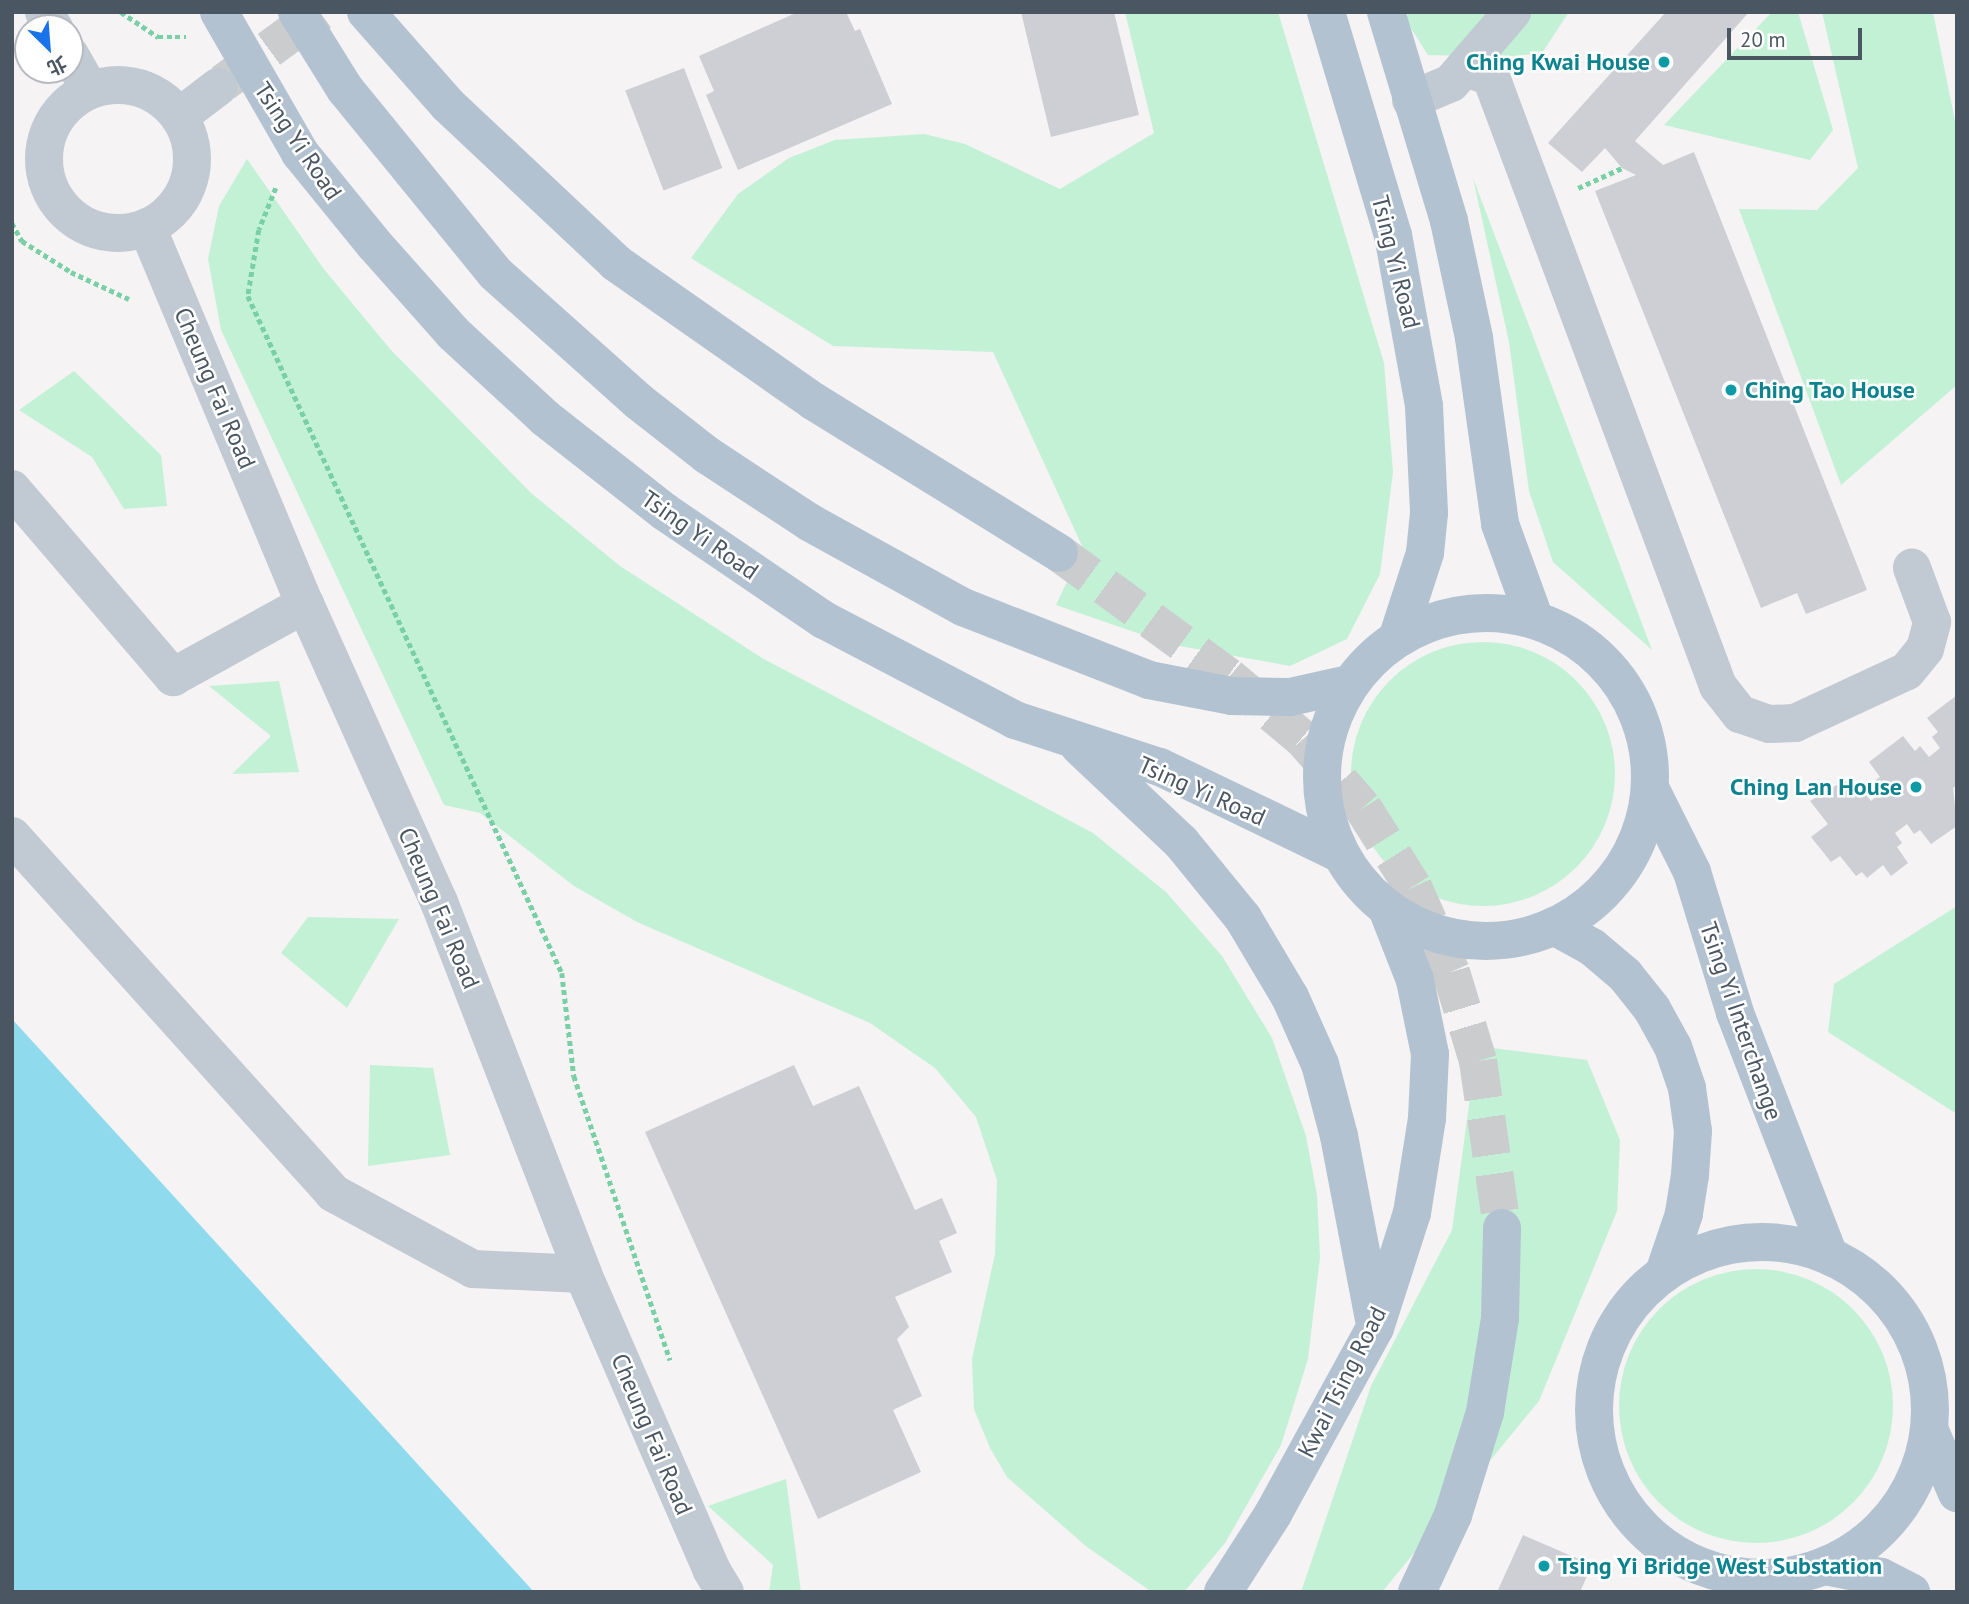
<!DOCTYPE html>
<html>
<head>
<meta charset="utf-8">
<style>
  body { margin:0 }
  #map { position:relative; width:1969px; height:1604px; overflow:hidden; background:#f5f3f3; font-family:"PT Sans","Noto Sans TC",sans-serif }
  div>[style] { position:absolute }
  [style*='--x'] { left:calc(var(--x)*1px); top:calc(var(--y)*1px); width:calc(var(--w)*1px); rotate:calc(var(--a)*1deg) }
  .green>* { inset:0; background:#c3f1d5 }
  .round { border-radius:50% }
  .water>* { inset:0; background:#90daee }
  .building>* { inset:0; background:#cdcfd5; transform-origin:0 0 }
  .minor-tunnel>* { height:38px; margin-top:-19px; transform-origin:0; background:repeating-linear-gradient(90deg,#caccce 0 38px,transparent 0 57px) }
  .major-tunnel>* { height:38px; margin-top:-19px; transform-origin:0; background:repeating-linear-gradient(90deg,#caccce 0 38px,transparent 0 57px) }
  .path>* { height:4.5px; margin-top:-2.25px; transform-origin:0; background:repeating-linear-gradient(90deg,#7ad0a6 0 5px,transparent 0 8.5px) }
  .minor>* { height:38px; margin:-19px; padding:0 19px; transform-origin:19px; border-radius:19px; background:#c1cad2 }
  .minor>.ring { margin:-19px; padding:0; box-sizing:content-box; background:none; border:38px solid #c1cad2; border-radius:50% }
  .major>* { height:38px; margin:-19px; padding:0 19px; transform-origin:19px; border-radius:19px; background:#b3c2d1 }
  .major>.ring { margin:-19px; padding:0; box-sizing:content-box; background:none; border:38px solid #b3c2d1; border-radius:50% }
  .major-bridge>* { height:38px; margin:-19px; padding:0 19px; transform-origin:19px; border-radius:19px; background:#b3c2d1 }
  .dots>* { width:19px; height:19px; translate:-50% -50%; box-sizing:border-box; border:4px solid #fff; border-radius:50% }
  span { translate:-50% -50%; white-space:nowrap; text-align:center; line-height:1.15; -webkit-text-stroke:5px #fff; paint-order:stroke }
  .culture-label { font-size:24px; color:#0d838f; font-weight:700 }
  .right { translate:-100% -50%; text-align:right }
  .left { translate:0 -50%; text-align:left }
  .street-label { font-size:24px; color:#4a5661 }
  .frame { position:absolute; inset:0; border:14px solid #4a5661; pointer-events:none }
  .north { position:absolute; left:14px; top:14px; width:70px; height:70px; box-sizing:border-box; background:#fff; border:2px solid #b7bbc0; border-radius:50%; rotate:155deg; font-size:19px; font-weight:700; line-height:28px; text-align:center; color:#4a5661 }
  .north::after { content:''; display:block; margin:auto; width:24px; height:32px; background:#1a73e8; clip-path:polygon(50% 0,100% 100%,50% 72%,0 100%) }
  .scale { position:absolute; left:1727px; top:28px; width:135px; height:32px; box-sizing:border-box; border:4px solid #4a5661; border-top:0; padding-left:9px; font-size:21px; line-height:24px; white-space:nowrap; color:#4a5661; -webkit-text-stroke:5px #fff; paint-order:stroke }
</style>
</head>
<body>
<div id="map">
  <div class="green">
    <div style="clip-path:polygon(1125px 12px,1278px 12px,1384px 363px,1393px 472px,1380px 574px,1347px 639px,1290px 666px,1169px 644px,1056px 605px,1083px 548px,993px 352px,833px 346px,691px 258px,738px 194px,789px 158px,835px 140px,924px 134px,965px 144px,1060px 189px,1154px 133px)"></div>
    <div style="clip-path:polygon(1409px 12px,1569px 12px,1542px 53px,1504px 57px,1428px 55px,1405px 19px)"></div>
    <div style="clip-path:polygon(1772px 12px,1798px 12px,1833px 130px,1810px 160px,1664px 125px)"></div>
    <div style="clip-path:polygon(1822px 12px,1933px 12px,1957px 131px,1957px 385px,1841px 485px,1739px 209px,1817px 210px,1858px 168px)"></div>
    <div style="clip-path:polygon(247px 159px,323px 268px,390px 349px,531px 493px,620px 566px,762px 658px,1093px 833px,1166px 892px,1222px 956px,1272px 1038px,1306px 1136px,1317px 1195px,1320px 1257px,1308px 1359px,1281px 1445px,1225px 1543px,1184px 1592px,1152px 1592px,1087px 1547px,1007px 1477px,990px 1448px,974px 1409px,972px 1359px,995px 1254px,997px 1180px,976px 1117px,935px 1068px,870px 1023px,637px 922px,574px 886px,480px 813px,444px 805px,221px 330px,208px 259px,219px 206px)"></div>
    <div style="clip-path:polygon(1473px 178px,1652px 650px,1553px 562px,1529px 491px,1509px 342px)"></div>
    <div style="clip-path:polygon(74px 371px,161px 455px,167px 506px,124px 509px,92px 457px,19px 410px)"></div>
    <div class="round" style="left:1351px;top:642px;width:264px;height:264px"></div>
    <div style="clip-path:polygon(279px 681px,299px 772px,232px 774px,271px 736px,209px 686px)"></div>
    <div style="clip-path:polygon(1957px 906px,1957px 1114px,1828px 1032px,1834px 984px)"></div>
    <div style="clip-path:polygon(308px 917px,399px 919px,347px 1008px,281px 953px)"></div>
    <div style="clip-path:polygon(1477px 1046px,1587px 1060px,1620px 1140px,1617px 1211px,1539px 1401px,1382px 1592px,1301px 1592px,1371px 1386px,1452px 1230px)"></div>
    <div style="clip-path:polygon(370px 1065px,433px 1068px,450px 1155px,368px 1166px)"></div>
    <div class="round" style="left:1619px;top:1269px;width:274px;height:274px"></div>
    <div style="clip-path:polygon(786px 1479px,801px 1592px,769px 1592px,773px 1565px,708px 1506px)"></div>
  </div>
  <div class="water">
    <div style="clip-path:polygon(12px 1019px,210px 1236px,534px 1592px,12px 1592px)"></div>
  </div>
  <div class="building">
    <div style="clip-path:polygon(798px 12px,846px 12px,855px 31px,860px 29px,892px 104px,738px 170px,706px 95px,714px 91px,699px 56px)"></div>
    <div style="clip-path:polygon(1021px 12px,1114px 12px,1139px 115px,1051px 137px)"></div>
    <div style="clip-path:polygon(1666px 12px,1749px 12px,1635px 141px,1663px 165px,1694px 152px,1867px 590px,1806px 614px,1797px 593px,1761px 608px,1595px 191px,1636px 175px,1622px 168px,1605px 148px,1582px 172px,1548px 143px)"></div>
    <div style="left:684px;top:68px;width:107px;height:63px;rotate:69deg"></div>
    <div style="clip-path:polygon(1957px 695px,1957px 785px,1953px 788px,1957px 826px,1931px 844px,1920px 830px,1914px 834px,1907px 824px,1895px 833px,1902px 843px,1897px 847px,1908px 863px,1891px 876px,1883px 865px,1867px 878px,1862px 872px,1856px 876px,1840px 856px,1831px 862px,1811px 837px,1828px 824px,1810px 801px,1845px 780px,1856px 795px,1863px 791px,1871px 801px,1882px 792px,1874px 781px,1880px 777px,1869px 762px,1903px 736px,1915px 751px,1920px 746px,1929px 757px,1940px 748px,1932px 737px,1938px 732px,1927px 718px)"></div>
    <div style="clip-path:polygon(794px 1065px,813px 1106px,859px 1086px,915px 1210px,942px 1198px,957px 1233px,939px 1241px,952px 1272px,895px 1297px,909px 1327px,897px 1339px,922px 1396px,893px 1410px,921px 1472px,818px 1519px,645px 1132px)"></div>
    <div style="clip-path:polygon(1523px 1535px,1581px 1560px,1577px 1572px,1587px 1576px,1580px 1592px,1497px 1592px)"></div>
  </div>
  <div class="minor-tunnel">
    <div style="--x:223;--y:83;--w:120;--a:-36.2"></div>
  </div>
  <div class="major-tunnel">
    <div style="--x:1059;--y:553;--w:210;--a:36.1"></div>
    <div style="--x:1229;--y:677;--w:97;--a:40"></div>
    <div style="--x:1303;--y:739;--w:91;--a:49"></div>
    <div style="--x:1363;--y:808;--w:93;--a:57.7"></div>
    <div style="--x:1413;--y:887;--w:93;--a:65.9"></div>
    <div style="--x:1451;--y:972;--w:93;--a:73.1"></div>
    <div style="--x:1478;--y:1061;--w:169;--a:81.8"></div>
  </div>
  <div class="path">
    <div style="--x:121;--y:12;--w:45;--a:34"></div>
    <div style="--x:158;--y:37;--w:28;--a:0"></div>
    <div style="--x:276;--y:188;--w:45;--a:112"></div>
    <div style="--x:259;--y:230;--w:67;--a:99.5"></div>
    <div style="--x:248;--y:296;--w:746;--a:65.12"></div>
    <div style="--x:562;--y:973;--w:104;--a:83.4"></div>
    <div style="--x:574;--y:1076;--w:300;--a:71.3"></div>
    <div style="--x:1578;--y:188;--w:48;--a:-24.4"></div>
    <div style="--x:12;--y:223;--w:21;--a:61"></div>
    <div style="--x:22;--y:241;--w:58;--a:32.3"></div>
    <div style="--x:71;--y:272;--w:64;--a:25"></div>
  </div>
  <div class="minor">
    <div style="--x:44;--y:12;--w:19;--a:58"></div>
    <div style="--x:70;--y:55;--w:40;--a:60.3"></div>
    <div style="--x:1466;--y:68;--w:27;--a:20"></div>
    <div style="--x:1491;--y:77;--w:650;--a:69.56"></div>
    <div style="--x:1718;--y:686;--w:36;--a:52"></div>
    <div style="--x:1740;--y:714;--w:31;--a:19"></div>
    <div style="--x:1769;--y:724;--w:26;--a:-2"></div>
    <div style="--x:1795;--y:723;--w:123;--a:-24.9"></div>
    <div style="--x:1907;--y:671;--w:28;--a:-51"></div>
    <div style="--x:1925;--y:649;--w:28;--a:-75"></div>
    <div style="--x:1932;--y:622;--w:58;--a:-110.3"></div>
    <div class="ring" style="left:44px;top:85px;width:110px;height:110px"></div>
    <div style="--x:1411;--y:100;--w:43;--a:-23"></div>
    <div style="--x:1451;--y:83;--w:94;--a:-49.3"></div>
    <div style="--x:180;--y:116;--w:48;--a:-37.3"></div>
    <div style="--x:147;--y:227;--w:409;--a:67.3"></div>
    <div style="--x:305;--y:604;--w:327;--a:65.8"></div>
    <div style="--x:439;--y:902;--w:399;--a:68.8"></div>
    <div style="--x:583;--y:1274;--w:322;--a:66.5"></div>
    <div style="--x:711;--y:1569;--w:27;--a:59"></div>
    <div style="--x:12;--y:489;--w:248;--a:49.4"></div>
    <div style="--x:173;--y:677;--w:151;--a:-28.9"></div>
    <div style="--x:12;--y:836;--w:480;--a:48"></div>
    <div style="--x:333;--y:1193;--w:159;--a:28.5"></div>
    <div style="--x:473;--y:1269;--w:110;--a:2.6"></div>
  </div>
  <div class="major">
    <div style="--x:1326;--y:12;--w:233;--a:73.3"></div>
    <div style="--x:1393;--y:235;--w:174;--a:79.7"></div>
    <div style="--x:1424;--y:406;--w:107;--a:87.3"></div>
    <div style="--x:1429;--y:513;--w:40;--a:95.7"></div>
    <div style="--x:1425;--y:553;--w:90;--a:108"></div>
    <div style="--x:1386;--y:12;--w:218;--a:73.2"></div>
    <div style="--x:1449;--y:221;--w:120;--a:77.9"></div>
    <div style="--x:1474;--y:338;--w:188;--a:82"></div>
    <div style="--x:1500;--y:524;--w:102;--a:70"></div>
    <div style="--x:374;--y:244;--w:119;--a:48.4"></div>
    <div style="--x:453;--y:333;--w:125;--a:42.7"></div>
    <div style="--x:545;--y:418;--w:152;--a:38.1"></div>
    <div style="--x:665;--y:512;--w:192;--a:34.2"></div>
    <div style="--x:824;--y:620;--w:216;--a:27.6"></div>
    <div style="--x:1015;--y:720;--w:152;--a:18"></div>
    <div style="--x:1160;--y:767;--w:199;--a:25.7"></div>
    <div style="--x:813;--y:401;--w:289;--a:31.7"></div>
    <div style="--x:809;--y:522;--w:176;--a:28.9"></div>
    <div style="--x:963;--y:607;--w:200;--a:21.4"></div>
    <div style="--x:1149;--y:680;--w:85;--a:10.9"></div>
    <div style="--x:1232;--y:696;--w:58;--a:1"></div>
    <div style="--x:1290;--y:697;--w:60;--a:-12.4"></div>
    <div class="ring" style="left:1322px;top:613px;width:290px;height:290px"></div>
    <div style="--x:1079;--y:746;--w:140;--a:43.3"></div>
    <div style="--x:1181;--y:842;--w:98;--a:50.8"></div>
    <div style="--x:1243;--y:918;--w:92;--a:59.3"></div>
    <div style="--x:1290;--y:997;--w:73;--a:65.9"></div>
    <div style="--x:1320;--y:1064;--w:74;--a:75.2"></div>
    <div style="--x:1339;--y:1136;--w:186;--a:79.2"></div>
    <div style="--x:1650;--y:788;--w:94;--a:63.4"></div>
    <div style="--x:1692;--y:872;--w:147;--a:73"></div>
    <div style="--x:1735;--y:1013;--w:260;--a:68.8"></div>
    <div style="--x:1554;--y:926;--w:43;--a:28.9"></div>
    <div style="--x:1592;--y:947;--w:43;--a:40.3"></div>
    <div style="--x:1625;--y:975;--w:43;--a:51.5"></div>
    <div style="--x:1652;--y:1009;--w:43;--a:61.1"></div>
    <div style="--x:1673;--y:1047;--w:43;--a:71.1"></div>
    <div style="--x:1687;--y:1088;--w:43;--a:82.1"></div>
    <div style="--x:1693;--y:1131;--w:44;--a:93.9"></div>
    <div style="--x:1690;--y:1175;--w:39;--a:99"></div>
    <div style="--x:1684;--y:1214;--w:62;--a:108.7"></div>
    <div class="ring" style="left:1594px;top:1242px;width:298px;height:298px"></div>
    <div style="--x:1930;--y:1431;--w:68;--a:66.5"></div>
    <div style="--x:1825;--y:1566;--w:57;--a:11.1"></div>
    <div style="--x:1881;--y:1577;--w:34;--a:27"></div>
    <div style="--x:1223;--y:1592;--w:93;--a:-57.3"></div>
    <div style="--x:1273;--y:1514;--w:212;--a:-61.3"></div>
    <div style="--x:1375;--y:1328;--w:121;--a:-72.2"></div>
    <div style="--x:1412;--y:1213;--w:96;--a:-81"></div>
    <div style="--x:1427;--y:1118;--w:64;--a:-87.3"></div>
    <div style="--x:1430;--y:1054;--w:76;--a:-101.5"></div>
    <div style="--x:1415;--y:980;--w:74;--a:-111.4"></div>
    <div style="--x:1417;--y:1592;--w:85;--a:-64.9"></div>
    <div style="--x:1453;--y:1515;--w:108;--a:-72.7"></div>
    <div style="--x:1485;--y:1412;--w:95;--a:-80.9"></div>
    <div style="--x:1500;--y:1318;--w:90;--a:-88.7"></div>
  </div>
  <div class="major-bridge">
    <div style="--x:219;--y:12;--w:163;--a:60.1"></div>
    <div style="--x:300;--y:153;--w:117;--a:50.9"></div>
    <div style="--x:297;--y:12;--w:91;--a:58.1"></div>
    <div style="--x:345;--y:89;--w:237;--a:50.8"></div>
    <div style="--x:495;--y:273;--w:192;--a:41.8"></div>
    <div style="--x:638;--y:401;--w:88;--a:38"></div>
    <div style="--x:707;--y:455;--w:122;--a:33.3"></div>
    <div style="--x:366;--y:12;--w:124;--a:48.6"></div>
    <div style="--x:448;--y:105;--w:231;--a:43.2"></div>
    <div style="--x:616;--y:263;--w:241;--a:35"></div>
  </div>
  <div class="dots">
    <div style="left:1664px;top:62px;background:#0f9aa8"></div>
    <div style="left:1731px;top:390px;background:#0f9aa8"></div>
    <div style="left:1916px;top:787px;background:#0f9aa8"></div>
    <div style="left:1544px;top:1566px;background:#0f9aa8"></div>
  </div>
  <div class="culture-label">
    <span class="right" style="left:1650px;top:62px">Ching Kwai House</span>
    <span class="left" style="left:1745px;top:390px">Ching Tao House</span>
    <span class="right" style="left:1902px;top:787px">Ching Lan House</span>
    <span class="left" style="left:1558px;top:1566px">Tsing Yi Bridge West Substation</span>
  </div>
  <div class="street-label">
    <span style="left:298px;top:141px;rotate:56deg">Tsing Yi Road</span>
    <span style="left:1396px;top:262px;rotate:76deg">Tsing Yi Road</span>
    <span style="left:215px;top:388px;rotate:67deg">Cheung Fai Road</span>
    <span style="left:700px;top:535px;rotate:35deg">Tsing Yi Road</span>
    <span style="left:1202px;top:791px;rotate:24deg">Tsing Yi Road</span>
    <span style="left:439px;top:908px;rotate:67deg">Cheung Fai Road</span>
    <span style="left:1741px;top:1021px;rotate:71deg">Tsing Yi Interchange</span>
    <span style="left:1342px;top:1382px;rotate:-63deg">Kwai Tsing Road</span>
    <span style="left:652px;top:1434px;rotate:67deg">Cheung Fai Road</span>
  </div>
  <div class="frame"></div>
  <div class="north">北</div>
  <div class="scale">20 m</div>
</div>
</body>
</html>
